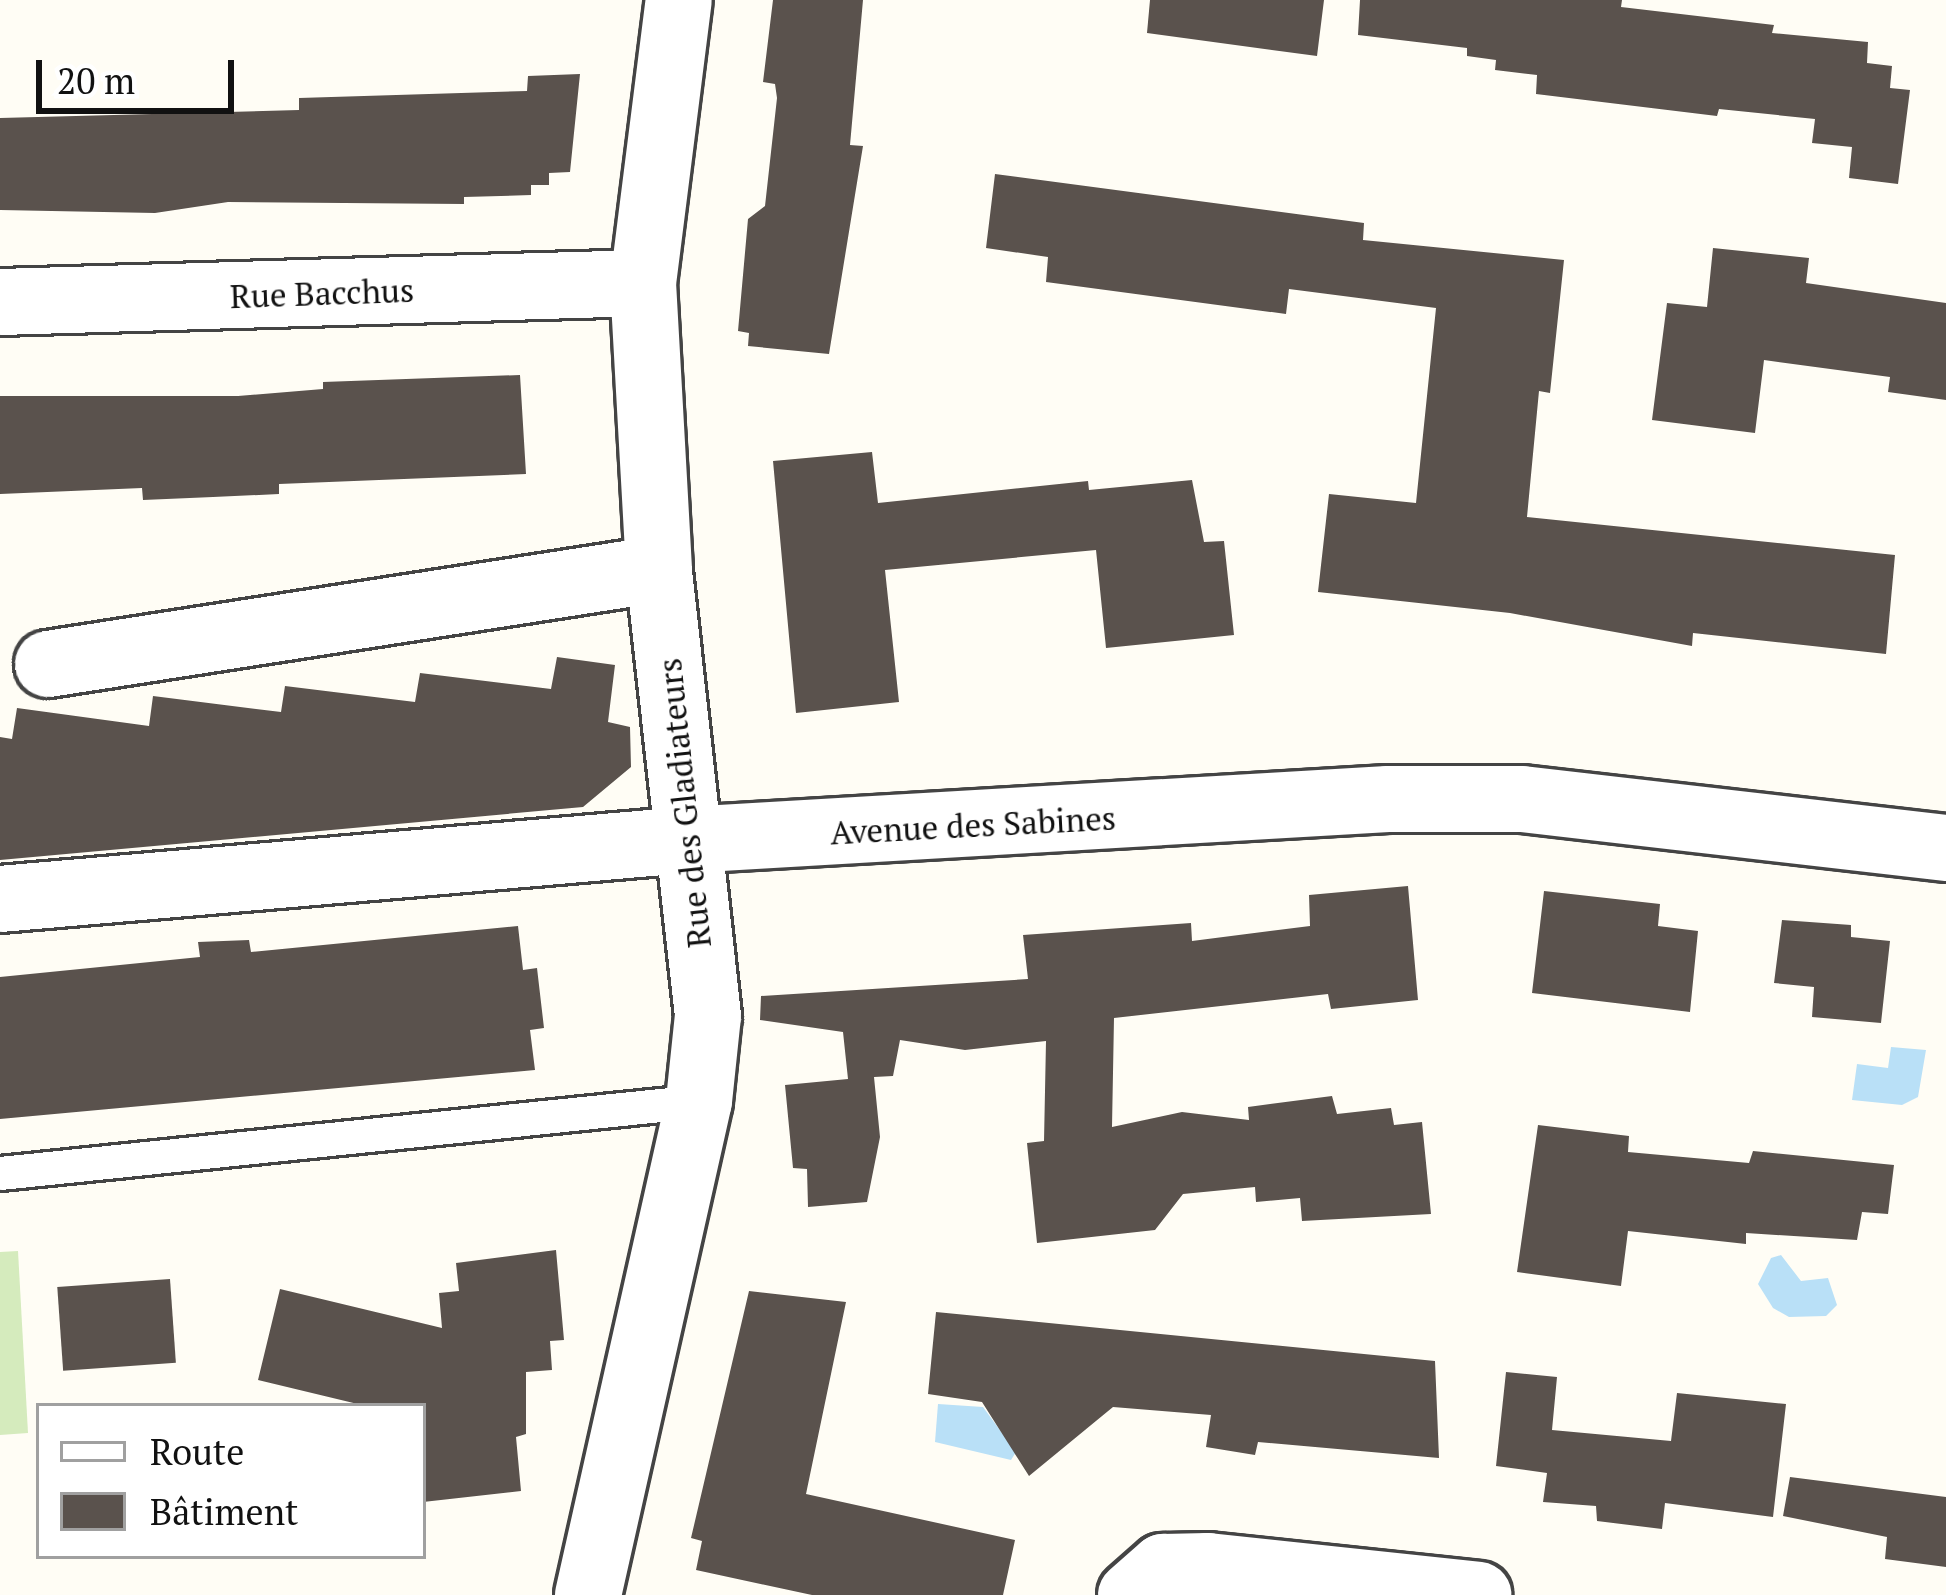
<!DOCTYPE html>
<html>
<head>
<meta charset="utf-8">
<style>
  body { margin:0 }
  #map { position:relative; width:1946px; height:1595px; overflow:hidden; background:#fffdf5; font-family:"PT Serif",serif }
  div>[style] { position:absolute }
  [style*='--x'] { left:calc(var(--x)*1px); top:calc(var(--y)*1px); width:calc(var(--w)*1px); rotate:calc(var(--a)*1deg) }
  .green>* { inset:0; background:#d5ebbd }
  .water>* { inset:0; background:#b9e0f7 }
  .building>* { inset:0; background:#5a524d; transform-origin:0 0 }
  .roads { filter:drop-shadow(3px 0 #444) drop-shadow(-3px 0 #444) drop-shadow(0 3px #444) drop-shadow(0 -3px #444) }
  .service>* { height:33px; margin:-16.5px; padding:0 16.5px; transform-origin:16.5px; border-radius:16.5px; background:#fff }
  .minor>* { height:66px; margin:-33px; padding:0 33px; transform-origin:33px; border-radius:33px; background:#fff }
  span { translate:-50% -50%; white-space:nowrap; text-align:center; line-height:1.15; -webkit-text-stroke:12px #fff; paint-order:stroke }
  .street-label { font-size:33px; color:#111 }
  .legend { position:absolute; left:36px; top:1403px; width:390px; height:156px; box-sizing:border-box; background:#fff; border:3px solid #a0a0a0; margin:0; padding:15px 21px; list-style:none; font-size:36px; color:#111 }
  .legend li { display:flex; align-items:center; gap:24px; height:60px }
  .legend b { width:60px; border:3px solid #a0a0a0 }
  .scale { position:absolute; left:36px; top:60px; width:198px; height:54px; box-sizing:border-box; border:6px solid #111; border-top:0; padding-left:15px; font-size:36px; line-height:42px; white-space:nowrap; color:#111; -webkit-text-stroke:9px #fff; paint-order:stroke }
</style>
</head>
<body>
<div id="map">
  <div class="green">
    <div style="clip-path:polygon(18px 1251px,28px 1433px,0 1435px,0 1252px)"></div>
  </div>
  <div class="water">
    <div style="clip-path:polygon(1891px 1047px,1926px 1050px,1918px 1097px,1902px 1105px,1852px 1100px,1857px 1064px,1888px 1068px)"></div>
    <div style="clip-path:polygon(1781px 1255px,1801px 1281px,1828px 1278px,1837px 1305px,1826px 1316px,1789px 1317px,1773px 1308px,1758px 1284px,1771px 1258px)"></div>
    <div style="clip-path:polygon(938px 1404px,983px 1407px,1016px 1452px,1011px 1460px,935px 1442px)"></div>
  </div>
  <div class="building">
    <div style="clip-path:polygon(773px 0,863px 0,850px 145px,863px 146px,829px 354px,748px 346px,749px 333px,738px 331px,748px 219px,765px 206px,777px 98px,775px 84px,763px 82px)"></div>
    <div style="clip-path:polygon(1150px 0,1324px 0,1317px 56px,1147px 33px)"></div>
    <div style="clip-path:polygon(1360px 0,1622px 0,1621px 7px,1774px 25px,1772px 33px,1868px 42px,1867px 63px,1892px 66px,1890px 88px,1910px 90px,1898px 184px,1849px 178px,1852px 147px,1812px 143px,1815px 119px,1719px 109px,1717px 116px,1536px 94px,1537px 75px,1495px 70px,1496px 60px,1467px 56px,1467px 48px,1358px 35px)"></div>
    <div style="clip-path:polygon(580px 74px,570px 172px,549px 173px,549px 185px,531px 185px,531px 195px,464px 197px,464px 204px,228px 202px,155px 213px,0 210px,0 118px,299px 110px,299px 98px,527px 91px,528px 76px)"></div>
    <div style="clip-path:polygon(995px 174px,1364px 223px,1363px 240px,1564px 260px,1550px 393px,1539px 391px,1527px 517px,1895px 555px,1886px 654px,1693px 633px,1692px 646px,1510px 613px,1318px 592px,1329px 494px,1416px 503px,1436px 308px,1289px 289px,1286px 314px,1046px 282px,1048px 257px,986px 248px)"></div>
    <div style="clip-path:polygon(1713px 248px,1809px 258px,1806px 283px,1946px 303px,1946px 400px,1888px 392px,1890px 377px,1764px 360px,1755px 433px,1652px 420px,1667px 303px,1707px 307px)"></div>
    <div style="clip-path:polygon(520px 375px,526px 474px,279px 484px,279px 494px,213px 497px,143px 500px,142px 488px,0 494px,0 396px,238px 396px,323px 389px,323px 382px)"></div>
    <div style="clip-path:polygon(872px 452px,878px 503px,1088px 481px,1089px 490px,1192px 480px,1204px 542px,1224px 541px,1234px 635px,1106px 648px,1096px 550px,885px 570px,899px 702px,796px 713px,773px 461px)"></div>
    <div style="clip-path:polygon(557px 657px,615px 665px,608px 722px,630px 727px,631px 767px,583px 807px,0 860px,0 737px,12px 739px,17px 708px,149px 726px,153px 696px,281px 712px,285px 686px,415px 702px,420px 673px,551px 689px)"></div>
    <div style="clip-path:polygon(1408px 886px,1418px 1000px,1331px 1009px,1328px 994px,1114px 1018px,1112px 1127px,1182px 1112px,1249px 1120px,1248px 1107px,1332px 1096px,1337px 1114px,1391px 1108px,1394px 1125px,1422px 1122px,1431px 1214px,1302px 1221px,1300px 1198px,1256px 1202px,1255px 1187px,1183px 1194px,1155px 1230px,1037px 1243px,1027px 1143px,1044px 1141px,1046px 1041px,965px 1050px,900px 1040px,893px 1076px,874px 1077px,880px 1137px,867px 1202px,808px 1207px,807px 1169px,793px 1168px,785px 1085px,848px 1079px,843px 1032px,760px 1020px,761px 996px,1028px 979px,1023px 935px,1191px 923px,1192px 941px,1310px 926px,1309px 895px)"></div>
    <div style="clip-path:polygon(1544px 891px,1660px 904px,1658px 926px,1698px 931px,1690px 1012px,1532px 993px)"></div>
    <div style="clip-path:polygon(1782px 920px,1851px 925px,1851px 937px,1890px 941px,1881px 1023px,1812px 1017px,1814px 987px,1774px 983px)"></div>
    <div style="clip-path:polygon(518px 926px,523px 970px,537px 968px,544px 1028px,530px 1030px,535px 1070px,0 1119px,0 977px,200px 957px,198px 942px,249px 940px,251px 952px)"></div>
    <div style="clip-path:polygon(1538px 1125px,1629px 1136px,1628px 1152px,1749px 1163px,1753px 1151px,1894px 1165px,1888px 1214px,1862px 1212px,1857px 1240px,1746px 1233px,1746px 1244px,1628px 1231px,1621px 1286px,1517px 1272px)"></div>
    <div style="clip-path:polygon(556px 1250px,564px 1340px,550px 1341px,552px 1370px,526px 1372px,526px 1434px,516px 1437px,521px 1491px,423px 1502px,423px 1406px,366px 1406px,258px 1380px,280px 1289px,442px 1328px,439px 1293px,459px 1291px,456px 1263px)"></div>
    <div style="left:170px;top:1279px;width:84px;height:113px;rotate:86deg"></div>
    <div style="clip-path:polygon(749px 1291px,846px 1302px,806px 1494px,1015px 1540px,1003px 1595px,812px 1595px,696px 1570px,702px 1541px,691px 1538px)"></div>
    <div style="clip-path:polygon(936px 1312px,1435px 1361px,1439px 1458px,1258px 1442px,1255px 1455px,1206px 1447px,1211px 1415px,1113px 1407px,1029px 1476px,982px 1402px,928px 1394px)"></div>
    <div style="clip-path:polygon(1506px 1372px,1557px 1377px,1552px 1430px,1671px 1441px,1677px 1393px,1786px 1404px,1773px 1517px,1665px 1503px,1662px 1529px,1597px 1521px,1596px 1506px,1543px 1502px,1547px 1473px,1496px 1466px)"></div>
    <div style="clip-path:polygon(1790px 1477px,1946px 1497px,1946px 1567px,1885px 1559px,1887px 1537px,1783px 1516px)"></div>
  </div>
  <div class="roads">
    <div class="service">
      <div style="--x:0;--y:1173;--w:703;--a:-5.88"></div>
    </div>
    <div class="minor">
      <div style="--x:0;--y:302;--w:643;--a:-1.69"></div>
      <div style="--x:48;--y:664;--w:618;--a:-8.84"></div>
      <div style="--x:0;--y:899;--w:689;--a:-4.92"></div>
      <div style="--x:686;--y:840;--w:703;--a:-3.34"></div>
      <div style="--x:1388;--y:799;--w:134;--a:0"></div>
      <div style="--x:1522;--y:799;--w:427;--a:6.6"></div>
      <div style="--x:588;--y:1595;--w:506;--a:-77.34"></div>
      <div style="--x:699;--y:1101;--w:85;--a:-84"></div>
      <div style="--x:708;--y:1016;--w:450;--a:-96.3"></div>
      <div style="--x:659;--y:569;--w:286;--a:-93.2"></div>
      <div style="--x:643;--y:283;--w:285;--a:-82.8"></div>
      <div style="--x:1131;--y:1595;--w:43;--a:-41.2"></div>
      <div style="--x:1163;--y:1567;--w:45;--a:-1.3"></div>
      <div style="--x:1208;--y:1566;--w:272;--a:6.1"></div>
    </div>
  </div>
  <div class="street-label">
    <span style="left:322px;top:293px;rotate:-2deg">Rue Bacchus</span>
    <span style="left:684px;top:803px;rotate:-96deg">Rue des Gladiateurs</span>
    <span style="left:973px;top:825px;rotate:-3deg">Avenue des Sabines</span>
  </div>
  <ul class="legend">
  <li><b style="height:15px;background:#fff"></b>Route</li>
  <li><b style="height:33px;background:#5a524d"></b>Bâtiment</li>
  </ul>
  <div class="scale">20 m</div>
</div>
</body>
</html>
